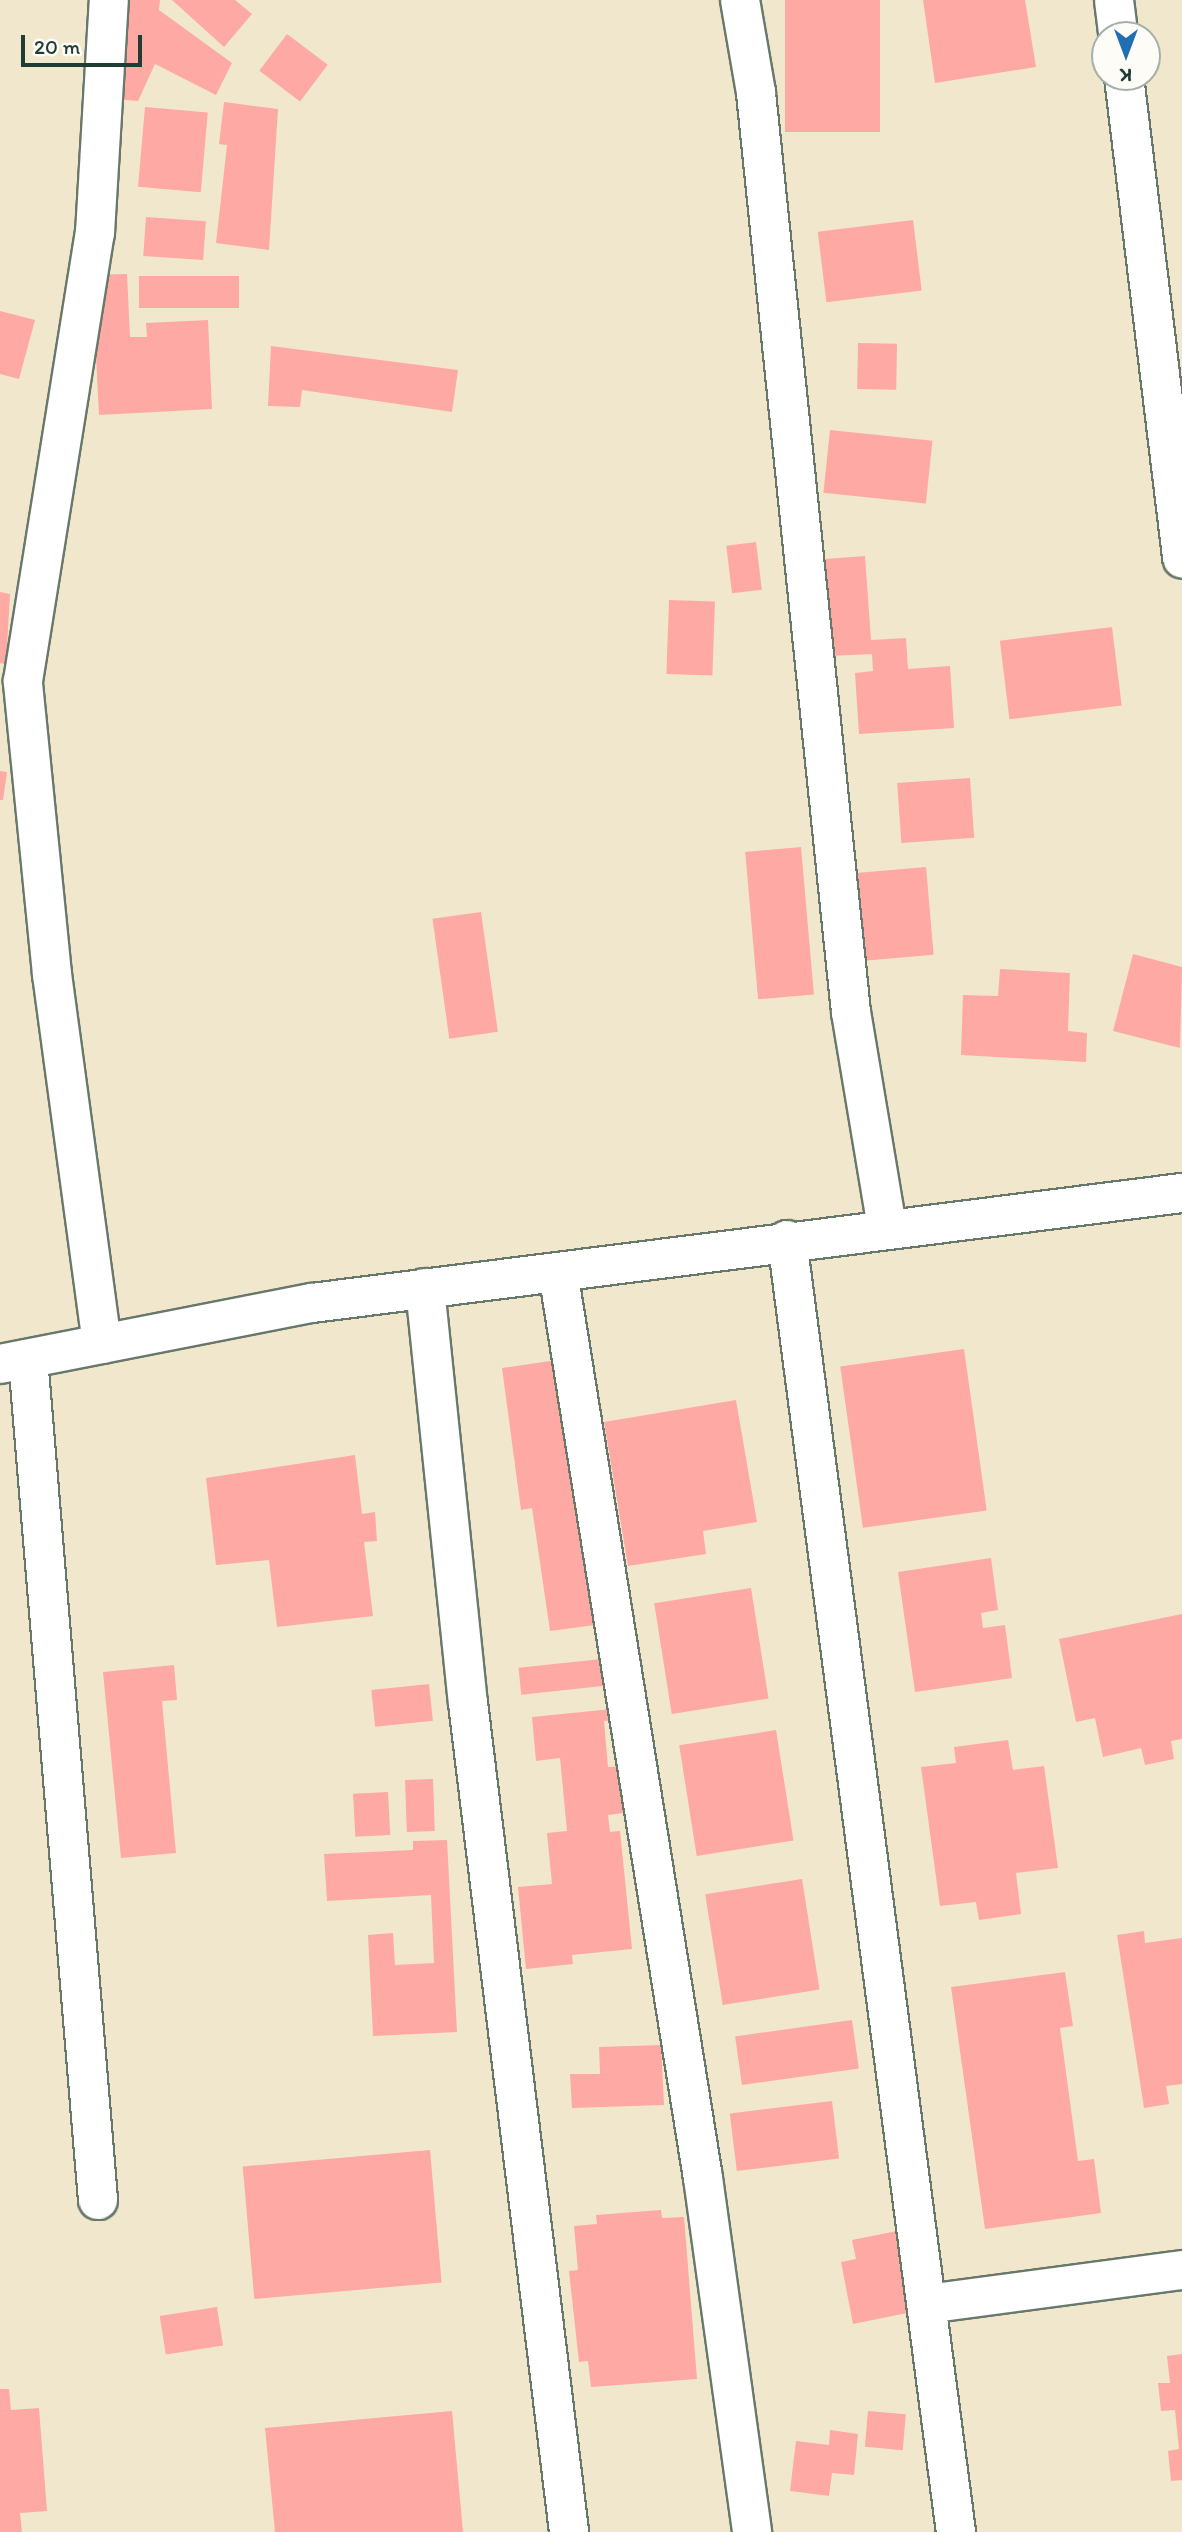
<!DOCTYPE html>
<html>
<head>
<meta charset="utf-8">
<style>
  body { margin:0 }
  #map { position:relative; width:1182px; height:2532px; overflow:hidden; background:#f1e7cd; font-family:Itim,sans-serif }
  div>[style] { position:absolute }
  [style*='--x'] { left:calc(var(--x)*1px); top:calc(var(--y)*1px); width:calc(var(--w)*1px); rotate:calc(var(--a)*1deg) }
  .building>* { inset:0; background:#fea9a3; transform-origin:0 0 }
  .roads { filter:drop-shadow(2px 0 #68786a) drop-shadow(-2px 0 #68786a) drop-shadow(0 2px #68786a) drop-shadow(0 -2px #68786a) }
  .minor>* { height:38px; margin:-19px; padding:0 19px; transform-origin:19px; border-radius:19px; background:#fff }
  span { translate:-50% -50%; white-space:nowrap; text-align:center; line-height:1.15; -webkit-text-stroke:5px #fdfcf7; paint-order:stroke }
  .north { position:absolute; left:1091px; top:21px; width:70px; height:70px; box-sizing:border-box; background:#fdfcf7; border:2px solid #a4b0a9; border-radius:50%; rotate:180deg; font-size:19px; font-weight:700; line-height:28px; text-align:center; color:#1f3d34 }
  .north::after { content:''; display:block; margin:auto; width:24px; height:32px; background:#1f6fb2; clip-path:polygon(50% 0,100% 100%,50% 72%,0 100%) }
  .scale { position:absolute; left:21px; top:35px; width:121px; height:32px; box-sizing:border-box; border:4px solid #1f3d34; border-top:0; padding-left:9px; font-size:21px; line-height:24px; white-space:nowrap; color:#1f3d34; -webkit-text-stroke:5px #fdfcf7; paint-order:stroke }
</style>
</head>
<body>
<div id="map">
  <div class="building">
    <div style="clip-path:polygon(122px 0,160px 0,159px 10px,232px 63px,216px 95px,155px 64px,138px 101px,113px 99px)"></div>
    <div style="clip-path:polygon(172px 0,235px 0,252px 14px,224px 47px)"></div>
    <div style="left:785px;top:0;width:95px;height:132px"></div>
    <div style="clip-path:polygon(923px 0,1025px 0,1036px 67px,935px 83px)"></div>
    <div style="left:287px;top:34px;width:51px;height:46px;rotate:37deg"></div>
    <div style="clip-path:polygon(224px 102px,278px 109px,269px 250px,216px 243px,227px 145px,219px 144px)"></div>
    <div style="left:145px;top:107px;width:63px;height:80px;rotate:5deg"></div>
    <div style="left:146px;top:217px;width:60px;height:39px;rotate:4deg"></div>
    <div style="left:913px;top:220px;width:71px;height:96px;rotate:83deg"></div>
    <div style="clip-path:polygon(127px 274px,130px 337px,147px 337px,146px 323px,208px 320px,212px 409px,99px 415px,92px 275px)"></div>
    <div style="left:239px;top:276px;width:32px;height:100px;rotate:90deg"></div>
    <div style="clip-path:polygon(0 311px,35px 320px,19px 379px,0 374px)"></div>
    <div style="left:858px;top:343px;width:39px;height:46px;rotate:1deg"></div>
    <div style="clip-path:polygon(271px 346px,458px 370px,452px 412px,302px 390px,300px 407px,268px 406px)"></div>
    <div style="left:830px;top:430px;width:103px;height:63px;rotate:6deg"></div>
    <div style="left:756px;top:542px;width:48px;height:30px;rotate:83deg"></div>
    <div style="clip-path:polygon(865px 556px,871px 640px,906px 638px,908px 669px,950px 666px,954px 728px,859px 734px,855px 673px,873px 671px,872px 654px,830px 656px,825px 559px)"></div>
    <div style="clip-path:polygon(0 592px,10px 594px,6px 664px,0 663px)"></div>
    <div style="left:669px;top:600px;width:46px;height:74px;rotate:2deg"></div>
    <div style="left:1112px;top:627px;width:79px;height:113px;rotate:83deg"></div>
    <div style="clip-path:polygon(0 771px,7px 772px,3px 800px,0 800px)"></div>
    <div style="left:970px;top:778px;width:60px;height:73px;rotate:86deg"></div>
    <div style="left:801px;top:847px;width:148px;height:56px;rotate:85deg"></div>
    <div style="left:926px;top:867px;width:88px;height:70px;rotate:85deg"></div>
    <div style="left:481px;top:912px;width:121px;height:49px;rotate:82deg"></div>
    <div style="clip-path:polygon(1133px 954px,1182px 967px,1180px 1048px,1113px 1031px)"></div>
    <div style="clip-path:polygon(1000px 969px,1070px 973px,1068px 1031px,1087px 1033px,1086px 1062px,961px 1055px,963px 995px,998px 996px)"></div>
    <div style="left:964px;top:1349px;width:163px;height:125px;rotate:82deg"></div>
    <div style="clip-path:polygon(557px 1360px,595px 1625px,550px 1631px,532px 1508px,521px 1510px,502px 1368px)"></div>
    <div style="clip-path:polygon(736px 1400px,757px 1522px,703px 1531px,706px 1554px,628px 1566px,604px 1422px)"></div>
    <div style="clip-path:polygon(355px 1455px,362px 1514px,375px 1512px,377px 1541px,364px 1542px,373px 1616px,277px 1627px,269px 1560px,216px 1565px,206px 1478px)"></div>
    <div style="clip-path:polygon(991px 1558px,998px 1610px,981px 1613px,983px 1628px,1005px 1625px,1012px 1678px,915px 1692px,898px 1572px)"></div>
    <div style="left:751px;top:1588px;width:112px;height:98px;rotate:81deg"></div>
    <div style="clip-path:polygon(1182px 1614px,1182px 1739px,1171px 1741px,1174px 1759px,1145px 1765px,1141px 1748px,1103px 1757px,1095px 1718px,1076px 1722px,1059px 1639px)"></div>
    <div style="left:602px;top:1659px;width:27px;height:84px;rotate:84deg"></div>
    <div style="clip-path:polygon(174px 1665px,177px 1700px,162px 1701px,176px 1853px,121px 1858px,103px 1672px)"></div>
    <div style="left:429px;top:1684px;width:37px;height:58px;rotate:84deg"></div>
    <div style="clip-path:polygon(612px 1709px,613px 1720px,604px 1721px,608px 1767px,628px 1766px,632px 1812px,608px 1815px,610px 1832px,620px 1831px,632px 1949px,572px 1955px,573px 1964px,526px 1969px,518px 1887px,552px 1884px,547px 1833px,567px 1831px,560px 1758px,536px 1761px,532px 1717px)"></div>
    <div style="left:776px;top:1730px;width:112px;height:98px;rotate:81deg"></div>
    <div style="clip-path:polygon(1008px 1740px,1013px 1770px,1044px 1766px,1058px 1868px,1016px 1873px,1021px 1914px,979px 1920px,976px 1902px,940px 1906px,921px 1767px,956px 1763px,954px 1747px)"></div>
    <div style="left:433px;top:1779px;width:52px;height:28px;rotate:88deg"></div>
    <div style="left:388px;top:1792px;width:43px;height:35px;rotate:87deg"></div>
    <div style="clip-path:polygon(447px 1840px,457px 2032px,373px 2036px,368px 1935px,393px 1933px,395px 1965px,434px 1963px,431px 1895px,327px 1901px,324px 1854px,413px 1850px,413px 1841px)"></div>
    <div style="left:802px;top:1879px;width:112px;height:98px;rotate:81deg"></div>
    <div style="clip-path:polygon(1144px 1931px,1145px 1943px,1182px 1938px,1182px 2084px,1166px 2086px,1169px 2104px,1144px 2108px,1117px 1935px)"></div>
    <div style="clip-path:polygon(1065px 1972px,1073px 2026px,1060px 2028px,1078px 2161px,1094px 2159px,1101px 2213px,985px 2229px,951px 1987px)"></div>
    <div style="left:852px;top:2020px;width:49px;height:118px;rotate:82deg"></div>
    <div style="clip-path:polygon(661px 2045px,664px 2105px,572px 2108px,570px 2074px,600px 2074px,599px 2047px)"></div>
    <div style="left:832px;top:2101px;width:58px;height:103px;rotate:83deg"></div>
    <div style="left:430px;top:2150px;width:133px;height:188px;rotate:85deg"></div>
    <div style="clip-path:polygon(661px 2210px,662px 2218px,684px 2217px,697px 2379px,591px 2387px,588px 2361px,579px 2362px,569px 2271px,578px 2270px,574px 2226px,597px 2224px,596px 2215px)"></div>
    <div style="clip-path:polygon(897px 2231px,912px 2312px,853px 2324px,841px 2262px,856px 2259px,852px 2240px)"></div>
    <div style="left:217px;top:2307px;width:39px;height:58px;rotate:81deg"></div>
    <div style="clip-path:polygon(1182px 2354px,1182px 2480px,1171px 2481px,1168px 2451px,1179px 2449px,1175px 2410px,1161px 2411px,1158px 2383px,1170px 2383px,1167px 2356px)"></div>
    <div style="clip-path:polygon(0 2389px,9px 2389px,11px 2410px,39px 2408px,47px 2511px,20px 2513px,22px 2532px,0 2532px)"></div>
    <div style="clip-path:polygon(452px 2411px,463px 2532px,275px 2532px,265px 2428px)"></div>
    <div style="left:868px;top:2411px;width:38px;height:36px;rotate:5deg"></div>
    <div style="clip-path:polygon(830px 2430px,858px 2434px,854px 2475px,832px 2473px,829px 2496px,790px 2491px,796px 2441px,829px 2445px)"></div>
  </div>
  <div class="roads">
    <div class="minor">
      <div style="--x:740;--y:0;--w:94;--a:80.2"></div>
      <div style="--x:756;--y:93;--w:924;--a:84.1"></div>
      <div style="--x:851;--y:1012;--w:217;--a:80.5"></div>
      <div style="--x:1114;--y:0;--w:35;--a:83"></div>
      <div style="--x:1124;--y:77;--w:485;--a:83.1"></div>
      <div style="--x:787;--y:1240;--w:1303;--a:82.55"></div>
      <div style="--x:558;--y:1272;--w:918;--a:80.91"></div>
      <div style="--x:703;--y:2178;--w:357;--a:82.1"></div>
      <div style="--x:425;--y:1288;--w:417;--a:84.1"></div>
      <div style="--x:468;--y:1703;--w:835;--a:83.05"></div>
      <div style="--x:102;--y:1344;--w:373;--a:-97.7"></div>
      <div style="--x:52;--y:974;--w:294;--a:-95.7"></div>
      <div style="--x:23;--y:681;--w:454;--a:-80.9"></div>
      <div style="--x:95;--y:233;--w:233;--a:-86.6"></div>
      <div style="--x:28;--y:1359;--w:844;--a:85.24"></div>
      <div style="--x:0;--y:1364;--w:318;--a:-11.1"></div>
      <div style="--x:312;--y:1303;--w:877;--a:-7.21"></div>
      <div style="--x:927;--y:2304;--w:257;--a:-7.6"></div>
    </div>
  </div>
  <div class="north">K</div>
  <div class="scale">20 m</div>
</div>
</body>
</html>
